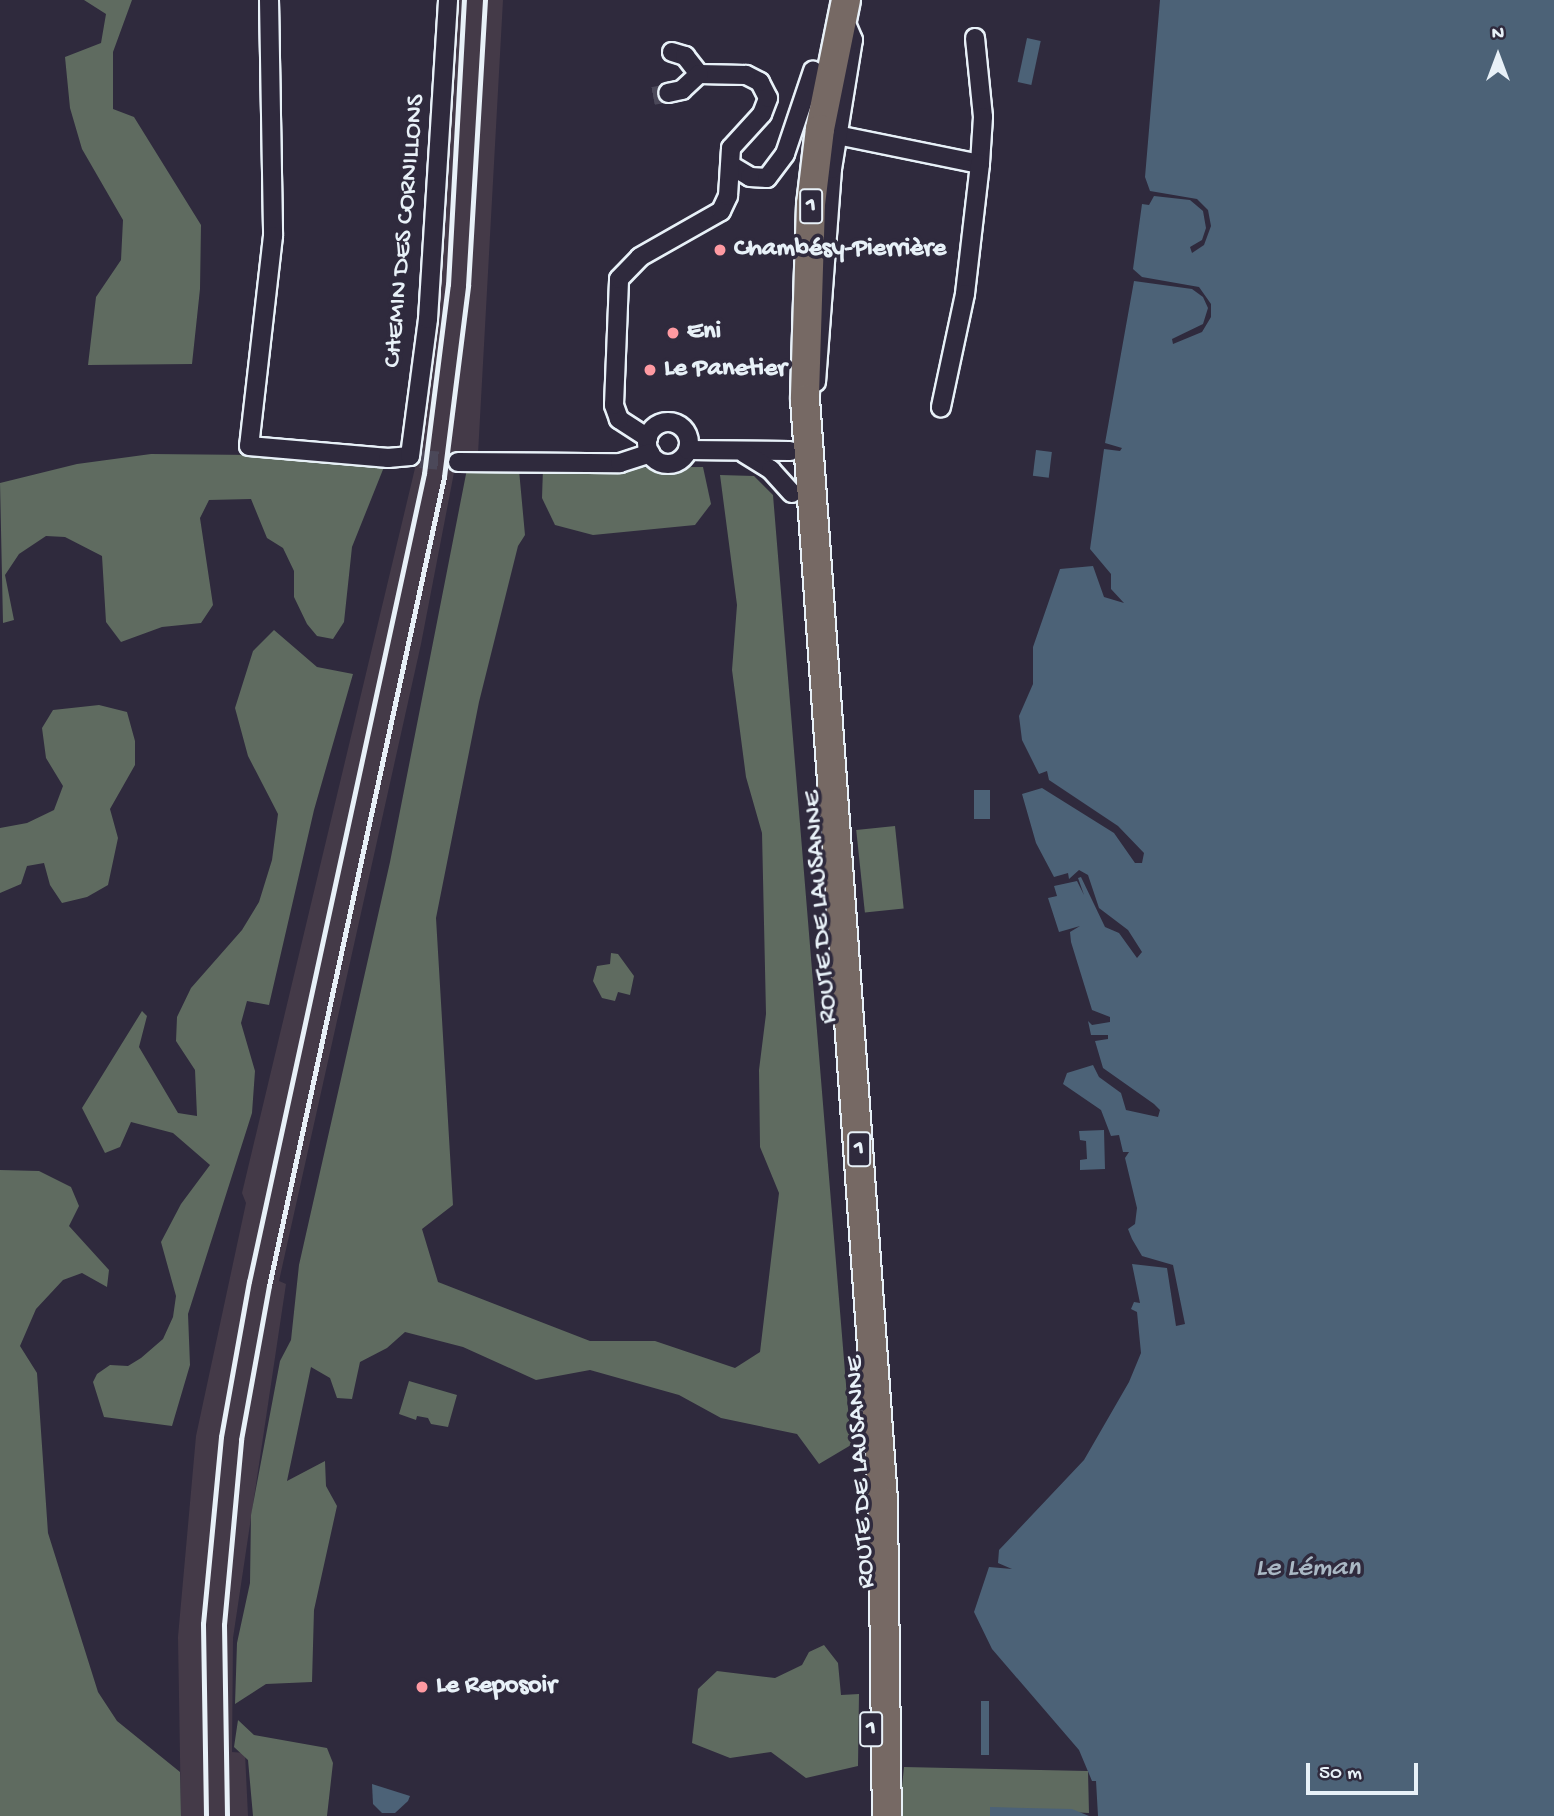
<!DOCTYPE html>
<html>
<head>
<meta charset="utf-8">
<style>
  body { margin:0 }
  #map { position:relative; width:1554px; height:1816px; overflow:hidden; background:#2f2a3d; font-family:"Gochi Hand",sans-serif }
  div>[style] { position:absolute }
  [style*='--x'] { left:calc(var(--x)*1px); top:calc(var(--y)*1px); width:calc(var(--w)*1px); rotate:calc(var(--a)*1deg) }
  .built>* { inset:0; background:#443a48 }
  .green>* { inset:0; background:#5f6b60; transform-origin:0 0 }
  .water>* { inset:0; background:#4c6277; transform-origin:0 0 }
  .street-tunnel>* { height:18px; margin-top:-9px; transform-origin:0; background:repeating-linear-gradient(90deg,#4b4859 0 18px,transparent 0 27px) }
  .roads { filter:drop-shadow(2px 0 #e8f1f8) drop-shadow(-2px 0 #e8f1f8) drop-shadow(0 2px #e8f1f8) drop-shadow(0 -2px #e8f1f8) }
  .street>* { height:18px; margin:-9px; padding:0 9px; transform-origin:9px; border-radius:9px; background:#2f2a3d }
  .street>.ring { margin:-9px; padding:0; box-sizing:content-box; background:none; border:18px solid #2f2a3d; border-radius:50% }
  .primary>* { height:28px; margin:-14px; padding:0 14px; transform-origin:14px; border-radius:14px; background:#766964 }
  .rail>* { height:4.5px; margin:-2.25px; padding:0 2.25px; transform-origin:2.25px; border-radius:2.25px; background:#e8f1f8 }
  .dots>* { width:19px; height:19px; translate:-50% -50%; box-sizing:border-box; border:4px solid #2f2a3d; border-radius:50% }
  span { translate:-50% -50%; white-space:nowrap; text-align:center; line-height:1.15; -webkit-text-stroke:7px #2f2a3d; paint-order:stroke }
  .shield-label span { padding:2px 5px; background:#2f2a3d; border:2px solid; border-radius:5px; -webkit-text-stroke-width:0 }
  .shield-label { font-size:24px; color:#e8f1f8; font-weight:700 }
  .street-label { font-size:26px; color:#e8f1f8 }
  .poi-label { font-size:26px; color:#e8f1f8; font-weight:700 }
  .left { translate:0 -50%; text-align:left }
  .water-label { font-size:28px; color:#aab8c4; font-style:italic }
  .north { position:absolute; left:1463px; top:21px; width:70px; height:70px; -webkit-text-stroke:5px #2f2a3d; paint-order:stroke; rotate:0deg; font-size:19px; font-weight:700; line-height:28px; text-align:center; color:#e8f1f8 }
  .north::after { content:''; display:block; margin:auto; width:24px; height:32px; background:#e8f1f8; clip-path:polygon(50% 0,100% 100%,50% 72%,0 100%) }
  .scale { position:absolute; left:1306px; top:1763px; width:112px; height:32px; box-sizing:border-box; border:4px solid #e8f1f8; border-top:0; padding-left:9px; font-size:21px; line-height:24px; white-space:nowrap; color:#e8f1f8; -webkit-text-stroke:5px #2f2a3d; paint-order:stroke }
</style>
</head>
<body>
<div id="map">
  <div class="built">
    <div style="clip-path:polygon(454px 0,503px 0,478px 454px,457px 457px,421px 644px,279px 1281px,286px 1284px,233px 1638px,232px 1752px,245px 1753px,248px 1816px,181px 1816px,178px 1637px,196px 1436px,246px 1203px,242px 1193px,416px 464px,425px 406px)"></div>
  </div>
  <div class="green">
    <div style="clip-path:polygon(84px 0,132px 0,113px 52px,113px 109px,134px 117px,201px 225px,200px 289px,192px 364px,88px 365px,96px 297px,121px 260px,123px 220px,82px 149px,70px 108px,65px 57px,101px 43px,106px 14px)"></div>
    <div style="clip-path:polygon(151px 454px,254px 455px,384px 467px,352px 547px,344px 622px,333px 639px,317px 636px,307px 624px,294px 597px,294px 571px,283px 548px,267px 538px,251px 499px,209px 500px,200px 518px,213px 605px,201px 623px,162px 627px,121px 642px,106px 622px,102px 556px,65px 537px,46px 536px,19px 554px,5px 575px,14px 620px,3px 623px,0 483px,77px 464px)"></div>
    <div style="clip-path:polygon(703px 467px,711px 504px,695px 525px,593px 535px,555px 525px,542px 498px,543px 468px)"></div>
    <div style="clip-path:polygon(467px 469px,519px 470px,525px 535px,518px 546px,479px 702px,436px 918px,453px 1205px,422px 1229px,438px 1282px,590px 1341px,655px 1341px,735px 1368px,760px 1352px,779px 1193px,760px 1147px,759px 1070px,766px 1014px,762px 833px,746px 777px,732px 670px,737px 605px,720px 475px,754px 476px,773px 495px,851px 1445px,819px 1464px,797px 1434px,721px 1418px,679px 1395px,590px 1370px,536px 1380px,463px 1347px,405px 1332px,387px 1348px,360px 1362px,352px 1399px,337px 1398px,330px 1378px,311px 1367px,287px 1481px,325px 1461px,326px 1486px,337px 1506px,314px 1610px,312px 1682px,266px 1684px,235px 1704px,237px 1643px,250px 1583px,251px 1515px,280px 1361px,291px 1340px,299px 1265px,390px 862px)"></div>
    <div style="clip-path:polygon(274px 630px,317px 667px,353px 674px,314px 810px,269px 1005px,247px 1001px,241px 1023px,255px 1071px,252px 1113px,188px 1314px,190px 1365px,172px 1426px,104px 1417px,93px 1382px,97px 1374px,110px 1365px,128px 1366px,141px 1358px,163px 1339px,173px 1317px,176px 1296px,161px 1242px,181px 1204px,210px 1165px,173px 1133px,131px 1122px,120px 1147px,105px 1153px,82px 1108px,142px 1011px,147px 1016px,139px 1047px,178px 1113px,197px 1116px,195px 1070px,176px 1041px,177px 1017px,191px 988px,242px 930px,259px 902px,272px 860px,278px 814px,248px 756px,235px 708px,253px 651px)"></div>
    <div style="clip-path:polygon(99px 705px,127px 712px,135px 741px,135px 765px,110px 809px,118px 838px,108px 885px,87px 897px,62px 903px,50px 885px,44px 863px,27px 866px,21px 884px,0 893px,0 828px,27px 823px,54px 810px,63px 786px,46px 758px,42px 728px,53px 710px)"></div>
    <div style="left:895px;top:826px;width:83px;height:39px;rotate:84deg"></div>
    <div style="clip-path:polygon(611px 953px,618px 954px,634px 976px,630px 995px,618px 992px,615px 1001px,602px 998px,593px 981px,597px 966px,610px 964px)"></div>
    <div style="clip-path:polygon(0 1170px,39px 1171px,71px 1187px,79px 1206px,69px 1226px,109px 1270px,107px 1287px,82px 1273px,63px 1280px,36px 1309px,20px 1346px,37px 1373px,48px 1533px,98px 1692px,117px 1721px,180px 1772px,181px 1816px,0 1816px)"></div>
    <div style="clip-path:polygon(409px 1381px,457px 1395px,448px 1427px,431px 1424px,428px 1418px,417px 1416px,416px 1420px,399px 1414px)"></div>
    <div style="clip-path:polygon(824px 1645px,838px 1663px,841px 1695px,859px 1694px,858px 1766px,806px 1778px,771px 1752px,730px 1758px,692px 1743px,698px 1689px,717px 1671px,775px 1678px,802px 1665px,809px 1652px)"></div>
    <div style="clip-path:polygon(238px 1720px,254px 1735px,327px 1748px,333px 1763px,327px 1816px,253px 1816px,248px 1760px,234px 1747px)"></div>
    <div style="clip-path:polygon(904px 1767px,1088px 1771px,1089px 1813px,990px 1808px,990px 1816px,899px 1816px)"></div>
  </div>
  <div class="water">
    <div style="clip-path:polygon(1160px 0,1554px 0,1554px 1816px,1098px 1816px,1096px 1781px,1092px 1781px,1079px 1750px,992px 1649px,974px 1612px,989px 1567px,1012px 1569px,998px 1563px,999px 1550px,1084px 1460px,1129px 1382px,1141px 1353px,1137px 1312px,1131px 1309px,1134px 1302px,1140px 1303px,1132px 1264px,1167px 1268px,1176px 1326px,1185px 1324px,1173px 1265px,1142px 1256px,1132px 1239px,1128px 1229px,1135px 1224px,1137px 1208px,1125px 1158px,1129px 1152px,1123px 1152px,1119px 1135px,1111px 1136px,1101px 1110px,1063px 1084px,1067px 1073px,1093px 1065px,1099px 1077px,1121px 1093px,1126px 1110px,1158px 1117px,1160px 1110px,1154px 1104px,1103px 1068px,1095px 1041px,1108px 1039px,1108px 1035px,1091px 1035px,1088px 1021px,1092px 1025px,1110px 1022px,1110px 1017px,1092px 1010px,1071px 942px,1070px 932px,1080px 926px,1059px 932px,1048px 898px,1057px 896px,1054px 886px,1077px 881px,1084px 895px,1078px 878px,1081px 877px,1105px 927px,1119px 933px,1137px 958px,1142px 952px,1128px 930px,1099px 908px,1088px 875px,1079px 870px,1069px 879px,1068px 873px,1054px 877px,1036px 843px,1022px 794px,1042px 788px,1114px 833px,1135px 863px,1142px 863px,1144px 853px,1118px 826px,1049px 780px,1047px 771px,1039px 774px,1022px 740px,1019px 716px,1033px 684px,1033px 647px,1060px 569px,1093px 566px,1104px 597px,1124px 603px,1111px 589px,1111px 574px,1090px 549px,1104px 449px,1120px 451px,1122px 448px,1105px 443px,1134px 281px,1192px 289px,1203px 297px,1208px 308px,1203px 324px,1172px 339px,1173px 344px,1202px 332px,1211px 317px,1211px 304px,1199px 287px,1142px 277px,1133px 269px,1142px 204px,1149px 205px,1154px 196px,1190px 200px,1203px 211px,1206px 228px,1202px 240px,1190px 247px,1192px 253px,1204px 245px,1211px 226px,1208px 210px,1197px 199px,1150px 191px,1145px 177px)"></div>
    <div style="left:1027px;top:38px;width:14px;height:45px;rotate:12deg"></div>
    <div style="left:1036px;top:450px;width:16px;height:26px;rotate:7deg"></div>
    <div style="left:974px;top:790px;width:16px;height:29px"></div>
    <div style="clip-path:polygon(1104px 1130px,1105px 1169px,1080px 1170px,1080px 1160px,1087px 1159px,1086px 1141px,1080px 1140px,1079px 1131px)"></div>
    <div style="left:981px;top:1701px;width:8px;height:54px"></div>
    <div style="clip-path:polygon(372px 1784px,410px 1796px,408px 1801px,395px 1813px,382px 1813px,373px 1804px)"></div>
    <div style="clip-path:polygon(990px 1807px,1072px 1809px,1089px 1816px,990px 1816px)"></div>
  </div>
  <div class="street-tunnel">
    <div style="--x:653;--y:96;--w:15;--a:-11"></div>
    <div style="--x:420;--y:459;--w:38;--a:5"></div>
  </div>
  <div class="roads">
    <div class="street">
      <div style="--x:269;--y:0;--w:236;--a:89"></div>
      <div style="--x:273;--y:236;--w:211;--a:96.5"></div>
      <div style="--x:249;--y:446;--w:140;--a:4.9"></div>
      <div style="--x:388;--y:458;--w:22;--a:-5"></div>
      <div style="--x:975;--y:38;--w:79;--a:84.2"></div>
      <div style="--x:983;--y:117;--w:47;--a:93.7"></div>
      <div style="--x:672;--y:52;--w:14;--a:17"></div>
      <div style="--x:685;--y:56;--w:23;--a:52"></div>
      <div style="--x:837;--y:135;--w:146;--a:11.5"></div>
      <div style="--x:980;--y:164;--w:131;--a:96.6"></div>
      <div style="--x:965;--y:294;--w:116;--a:102"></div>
      <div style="--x:732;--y:166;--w:21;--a:31"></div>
      <div style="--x:750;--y:177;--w:17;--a:3"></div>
      <div style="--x:767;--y:178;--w:30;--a:-53"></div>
      <div style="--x:785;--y:154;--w:88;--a:-71.4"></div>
      <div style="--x:816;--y:382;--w:214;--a:-85.7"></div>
      <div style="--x:832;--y:169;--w:131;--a:-80.8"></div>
      <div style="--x:853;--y:40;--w:23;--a:-113"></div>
      <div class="ring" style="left:647px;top:422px;width:24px;height:24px"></div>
      <div style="--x:648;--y:438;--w:35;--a:-147"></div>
      <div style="--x:619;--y:419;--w:15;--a:-110"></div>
      <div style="--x:614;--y:405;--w:126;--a:-87.7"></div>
      <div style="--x:619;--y:279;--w:30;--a:-46"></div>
      <div style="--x:640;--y:257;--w:93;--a:-29.6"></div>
      <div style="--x:721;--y:211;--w:17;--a:-65"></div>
      <div style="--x:728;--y:196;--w:48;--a:-86.4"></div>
      <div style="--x:731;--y:148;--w:46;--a:-47.6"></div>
      <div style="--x:762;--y:114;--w:17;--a:-69"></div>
      <div style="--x:768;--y:98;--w:18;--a:-117"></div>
      <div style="--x:760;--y:82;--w:16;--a:-153"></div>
      <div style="--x:746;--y:75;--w:47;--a:-178.8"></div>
      <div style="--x:699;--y:74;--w:23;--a:137"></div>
      <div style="--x:682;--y:90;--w:14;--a:168"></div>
      <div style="--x:688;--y:450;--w:102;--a:0.6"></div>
      <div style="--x:744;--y:453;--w:32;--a:32"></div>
      <div style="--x:771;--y:470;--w:31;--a:48"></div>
      <div style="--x:410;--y:456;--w:138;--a:-82.5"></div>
      <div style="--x:428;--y:319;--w:320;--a:-86.4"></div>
      <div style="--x:458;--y:462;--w:162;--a:0.4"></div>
      <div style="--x:620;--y:463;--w:32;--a:-18"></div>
    </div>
    <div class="primary">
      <div style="--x:846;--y:0;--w:132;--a:101.4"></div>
      <div style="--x:820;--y:129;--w:76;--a:96.8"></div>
      <div style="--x:811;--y:204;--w:195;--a:91.8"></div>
      <div style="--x:805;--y:399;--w:1106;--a:85.95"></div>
      <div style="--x:883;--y:1502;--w:314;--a:89.3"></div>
    </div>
  </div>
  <div class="rail">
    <div style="--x:206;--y:1816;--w:192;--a:-90.9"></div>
    <div style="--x:203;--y:1624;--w:188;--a:-84.5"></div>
    <div style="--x:221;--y:1437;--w:158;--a:-79.8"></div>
    <div style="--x:249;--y:1282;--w:827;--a:-77.78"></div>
    <div style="--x:424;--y:474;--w:191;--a:-82.8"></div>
    <div style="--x:448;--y:285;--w:285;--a:-86.8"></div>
    <div style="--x:227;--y:1816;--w:191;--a:-90.9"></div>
    <div style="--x:224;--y:1625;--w:186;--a:-84.7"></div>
    <div style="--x:241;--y:1440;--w:157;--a:-79.7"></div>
    <div style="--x:269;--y:1286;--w:828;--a:-77.79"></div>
    <div style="--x:444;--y:477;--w:193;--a:-82.8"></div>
    <div style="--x:468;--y:286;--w:287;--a:-86.6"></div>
  </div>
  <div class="dots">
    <div style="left:720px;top:250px;background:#ff9aa2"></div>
    <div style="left:673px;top:333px;background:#ff9aa2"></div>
    <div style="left:650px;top:370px;background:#ff9aa2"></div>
    <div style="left:422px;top:1687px;background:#ff9aa2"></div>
  </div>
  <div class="shield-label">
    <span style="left:811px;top:206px">1</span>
    <span style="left:859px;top:1149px">1</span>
    <span style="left:871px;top:1729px">1</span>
  </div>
  <div class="street-label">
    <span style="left:406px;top:231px;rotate:-85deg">CHEMIN DES CORNILLONS</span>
    <span style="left:822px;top:907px;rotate:-94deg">ROUTE DE LAUSANNE</span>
    <span style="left:862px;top:1472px;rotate:-93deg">ROUTE DE LAUSANNE</span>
  </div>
  <div class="poi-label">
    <span class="left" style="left:734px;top:250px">Chambésy-Pierrière</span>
    <span class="left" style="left:687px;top:333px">Eni</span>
    <span class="left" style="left:664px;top:370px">Le Panetier</span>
    <span class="left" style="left:436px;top:1687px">Le Reposoir</span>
  </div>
  <div class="water-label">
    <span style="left:1308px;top:1569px">Le Léman</span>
  </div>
  <div class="north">N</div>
  <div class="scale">50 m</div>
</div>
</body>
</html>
